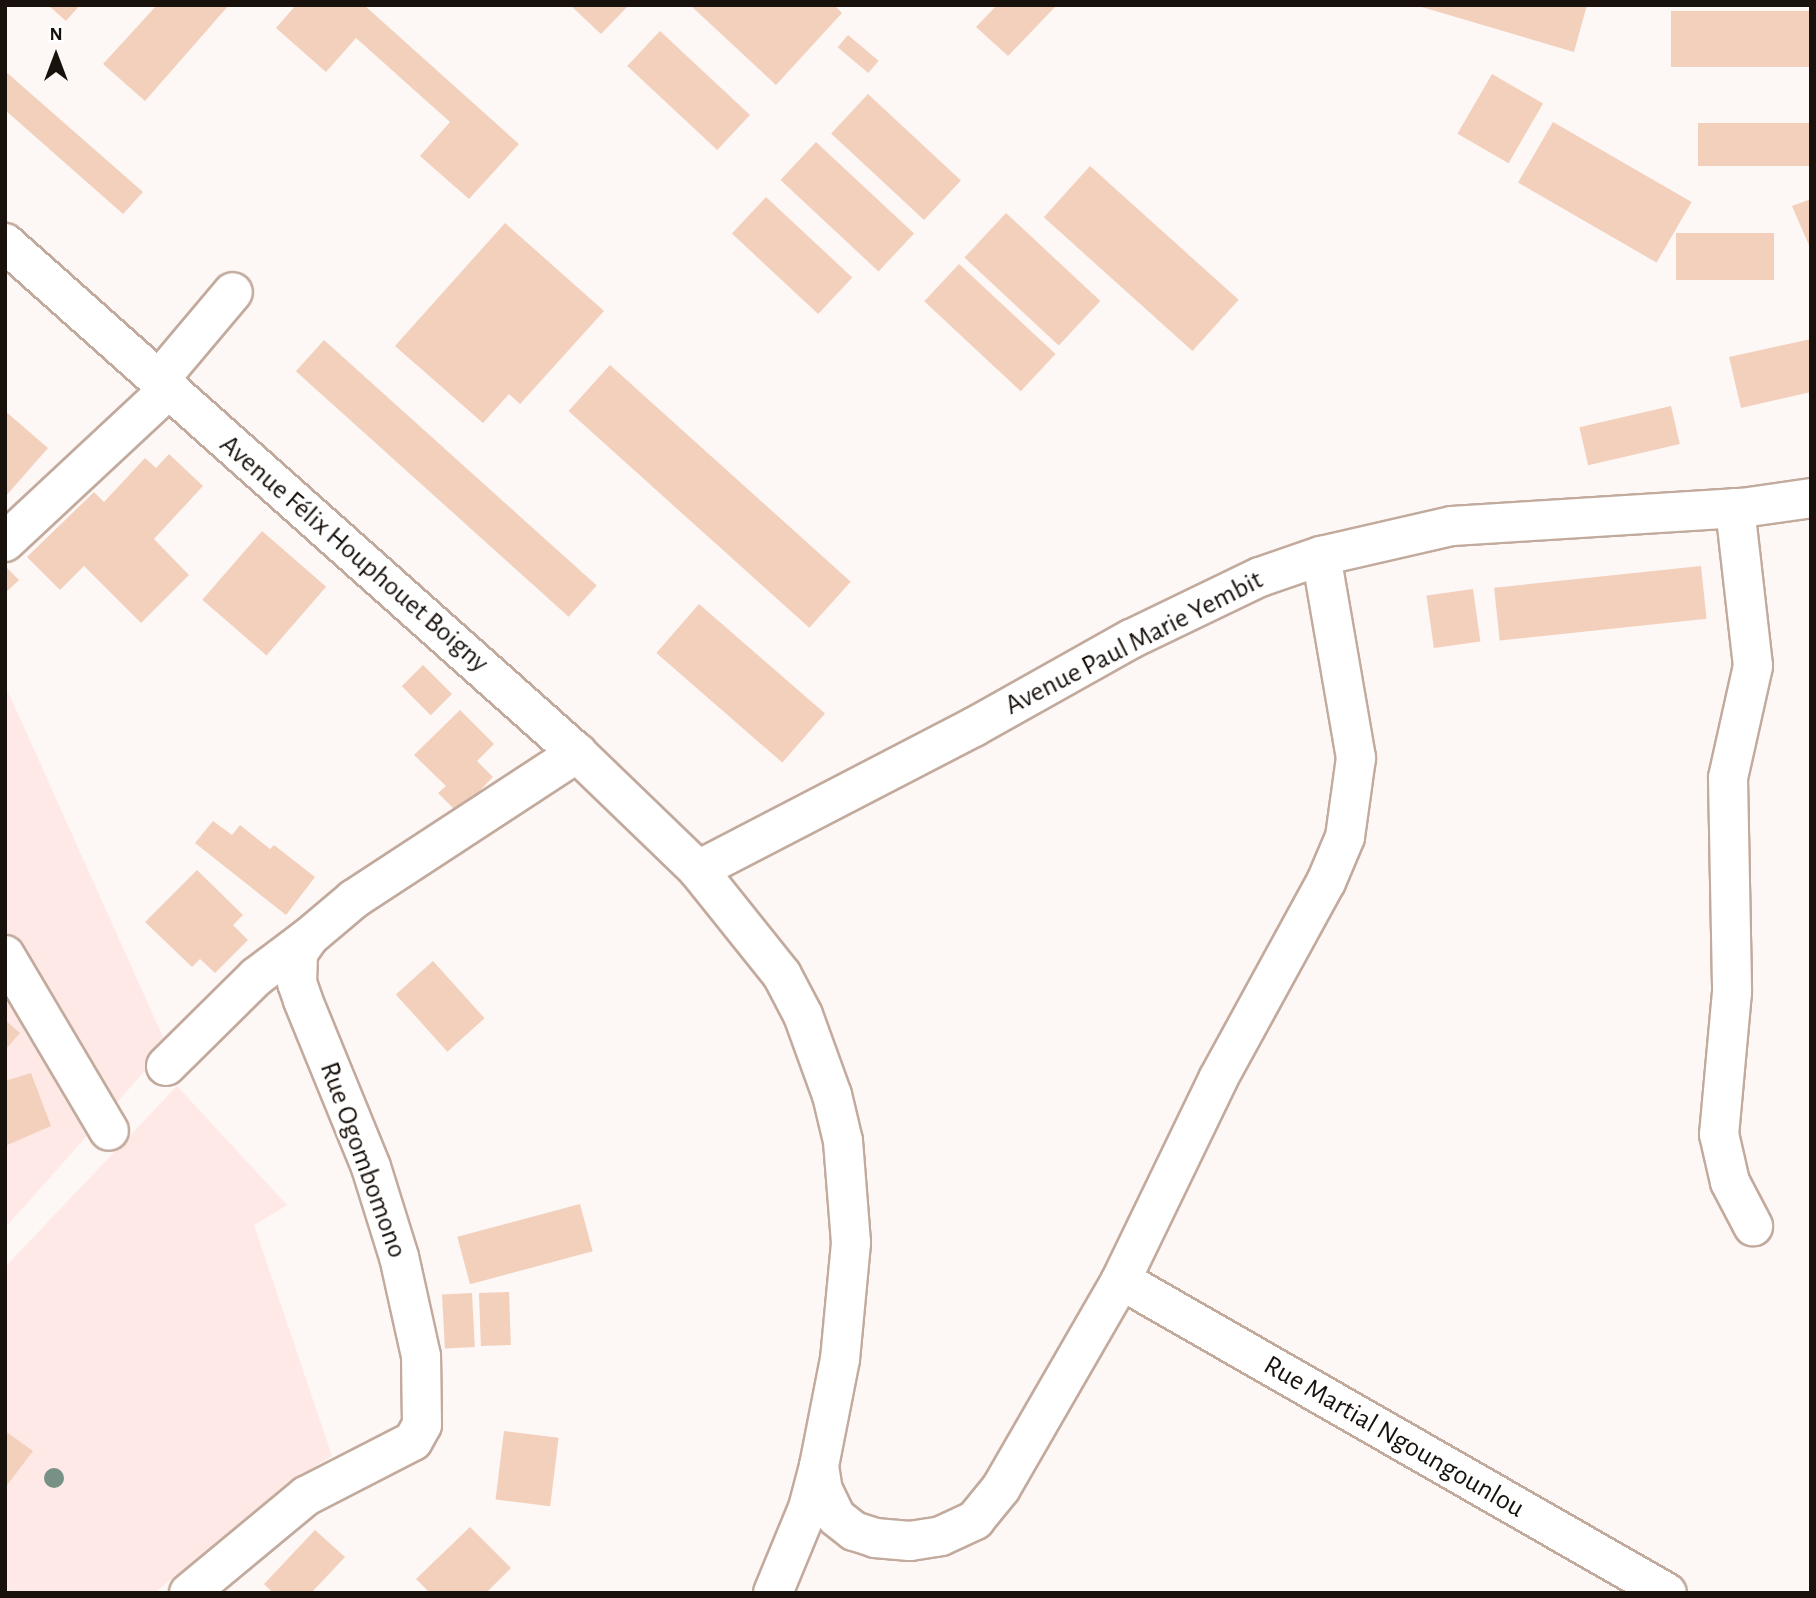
<!DOCTYPE html>
<html>
<head>
<meta charset="utf-8">
<style>
  body { margin:0 }
  #map { position:relative; width:1816px; height:1598px; overflow:hidden; background:#fdf7f5; font-family:"Alegreya Sans",sans-serif }
  div>[style] { position:absolute }
  [style*='--x'] { left:calc(var(--x)*1px); top:calc(var(--y)*1px); width:calc(var(--w)*1px); rotate:calc(var(--a)*1deg) }
  .education>* { inset:0; background:#ffe9e6 }
  .building>* { inset:0; background:#f3d0bc; transform-origin:0 0 }
  .roads { filter:drop-shadow(2px 0 #c2aa9d) drop-shadow(-2px 0 #c2aa9d) drop-shadow(0 2px #c2aa9d) drop-shadow(0 -2px #c2aa9d) }
  .minor>* { height:38px; margin:-19px; padding:0 19px; transform-origin:19px; border-radius:19px; background:#fff }
  .major>* { height:38px; margin:-19px; padding:0 19px; transform-origin:19px; border-radius:19px; background:#fff }
  .trees>* { width:20px; height:20px; margin:-10px; border-radius:50%; background:#779186 }
  span { translate:-50% -50%; white-space:nowrap; text-align:center; line-height:1.15; -webkit-text-stroke:6px #fff; paint-order:stroke }
  .street-label { font-size:28px; color:#19110c }
  .frame { position:absolute; inset:0; border:7px solid #19110c; pointer-events:none }
  .north { position:absolute; left:21px; top:21px; width:70px; height:70px; -webkit-text-stroke:5px #fff; paint-order:stroke; rotate:0deg; font-size:19px; font-weight:700; line-height:28px; text-align:center; color:#19110c }
  .north::after { content:''; display:block; margin:auto; width:24px; height:32px; background:#19110c; clip-path:polygon(50% 0,100% 100%,50% 72%,0 100%) }
</style>
</head>
<body>
<div id="map">
  <div class="education">
    <div style="clip-path:polygon(5px 685px,167px 1046px,5px 1228px)"></div>
    <div style="clip-path:polygon(177px 1086px,287px 1205px,254px 1225px,332px 1456px,309px 1470px,154px 1593px,5px 1593px,5px 1267px)"></div>
  </div>
  <div class="building">
    <div style="clip-path:polygon(48px 5px,80px 5px,66px 21px)"></div>
    <div style="clip-path:polygon(157px 5px,229px 5px,145px 101px,103px 64px)"></div>
    <div style="clip-path:polygon(296px 5px,364px 5px,519px 144px,469px 199px,420px 156px,450px 122px,356px 38px,326px 72px,276px 28px)"></div>
    <div style="clip-path:polygon(570px 5px,629px 5px,601px 34px)"></div>
    <div style="clip-path:polygon(690px 5px,834px 5px,842px 13px,776px 85px)"></div>
    <div style="clip-path:polygon(997px 5px,1057px 5px,1008px 56px,976px 27px)"></div>
    <div style="clip-path:polygon(1415px 5px,1587px 5px,1574px 52px)"></div>
    <div style="left:1811px;top:11px;width:56px;height:140px;rotate:90deg"></div>
    <div style="left:660px;top:31px;width:123px;height:48px;rotate:43deg"></div>
    <div style="left:848px;top:35px;width:40px;height:16px;rotate:40deg"></div>
    <div style="clip-path:polygon(5px 71px,143px 192px,123px 214px,5px 110px)"></div>
    <div style="left:1492px;top:74px;width:59px;height:69px;rotate:30deg"></div>
    <div style="left:868px;top:94px;width:127px;height:54px;rotate:43deg"></div>
    <div style="left:1553px;top:122px;width:160px;height:70px;rotate:30deg"></div>
    <div style="left:1811px;top:123px;width:43px;height:113px;rotate:90deg"></div>
    <div style="left:816px;top:142px;width:134px;height:52px;rotate:43deg"></div>
    <div style="left:1090px;top:166px;width:200px;height:69px;rotate:42deg"></div>
    <div style="left:766px;top:197px;width:118px;height:50px;rotate:43deg"></div>
    <div style="clip-path:polygon(1811px 199px,1811px 250px,1792px 206px)"></div>
    <div style="left:1006px;top:213px;width:129px;height:61px;rotate:43deg"></div>
    <div style="clip-path:polygon(505px 223px,604px 311px,520px 404px,509px 394px,483px 423px,395px 346px)"></div>
    <div style="left:1676px;top:233px;width:98px;height:47px"></div>
    <div style="left:959px;top:264px;width:132px;height:51px;rotate:43deg"></div>
    <div style="clip-path:polygon(1811px 339px,1811px 392px,1741px 408px,1729px 357px)"></div>
    <div style="left:324px;top:340px;width:367px;height:42px;rotate:42deg"></div>
    <div style="left:610px;top:365px;width:324px;height:62px;rotate:42deg"></div>
    <div style="left:1671px;top:406px;width:39px;height:94px;rotate:77deg"></div>
    <div style="clip-path:polygon(5px 411px,48px 448px,5px 497px)"></div>
    <div style="clip-path:polygon(169px 454px,203px 486px,154px 539px,189px 575px,141px 623px,84px 566px,60px 590px,27px 557px,94px 492px,104px 502px,145px 458px,156px 468px)"></div>
    <div style="left:262px;top:531px;width:85px;height:91px;rotate:41deg"></div>
    <div style="clip-path:polygon(5px 566px,19px 580px,5px 593px)"></div>
    <div style="left:1701px;top:566px;width:53px;height:208px;rotate:84deg"></div>
    <div style="left:1473px;top:589px;width:53px;height:47px;rotate:82deg"></div>
    <div style="left:699px;top:604px;width:167px;height:65px;rotate:41deg"></div>
    <div style="left:423px;top:665px;width:41px;height:30px;rotate:45deg"></div>
    <div style="clip-path:polygon(460px 710px,494px 744px,477px 761px,493px 777px,458px 813px,438px 793px,446px 786px,414px 755px)"></div>
    <div style="clip-path:polygon(213px 821px,232px 835px,240px 825px,270px 849px,274px 845px,315px 877px,286px 915px,195px 843px)"></div>
    <div style="clip-path:polygon(197px 870px,243px 915px,233px 925px,248px 940px,215px 973px,200px 959px,192px 967px,145px 922px)"></div>
    <div style="left:433px;top:961px;width:77px;height:50px;rotate:48deg"></div>
    <div style="clip-path:polygon(5px 1020px,20px 1033px,5px 1050px)"></div>
    <div style="clip-path:polygon(31px 1073px,51px 1126px,5px 1146px,5px 1081px)"></div>
    <div style="left:580px;top:1204px;width:49px;height:127px;rotate:75deg"></div>
    <div style="left:509px;top:1292px;width:53px;height:30px;rotate:88deg"></div>
    <div style="left:472px;top:1293px;width:54px;height:30px;rotate:87deg"></div>
    <div style="clip-path:polygon(5px 1431px,33px 1451px,5px 1488px)"></div>
    <div style="left:504px;top:1431px;width:55px;height:69px;rotate:7deg"></div>
    <div style="clip-path:polygon(470px 1527px,511px 1568px,486px 1593px,430px 1593px,416px 1579px)"></div>
    <div style="clip-path:polygon(315px 1530px,345px 1557px,311px 1593px,273px 1593px,264px 1584px)"></div>
  </div>
  <div class="roads">
    <div class="minor">
      <div style="--x:158;--y:381;--w:116;--a:-49.9"></div>
      <div style="--x:1735;--y:508;--w:159;--a:83.5"></div>
      <div style="--x:1753;--y:666;--w:115;--a:102.6"></div>
      <div style="--x:1728;--y:778;--w:214;--a:88.9"></div>
      <div style="--x:1732;--y:992;--w:143;--a:95.2"></div>
      <div style="--x:1719;--y:1134;--w:49;--a:77.1"></div>
      <div style="--x:1730;--y:1182;--w:50;--a:62.4"></div>
      <div style="--x:5;--y:542;--w:223;--a:-43"></div>
      <div style="--x:5;--y:955;--w:204;--a:59.4"></div>
      <div style="--x:166;--y:1066;--w:127;--a:-44.7"></div>
      <div style="--x:256;--y:977;--w:66;--a:-37"></div>
      <div style="--x:1121;--y:1280;--w:629;--a:29.82"></div>
      <div style="--x:875;--y:1538;--w:35;--a:5"></div>
      <div style="--x:910;--y:1541;--w:31;--a:-9"></div>
      <div style="--x:941;--y:1536;--w:38;--a:-25"></div>
      <div style="--x:975;--y:1520;--w:41;--a:-50.9"></div>
      <div style="--x:1001;--y:1488;--w:240;--a:-60"></div>
      <div style="--x:1121;--y:1280;--w:223;--a:-64.2"></div>
      <div style="--x:1218;--y:1079;--w:225;--a:-61.3"></div>
      <div style="--x:1326;--y:882;--w:49;--a:-67.1"></div>
      <div style="--x:1345;--y:837;--w:80;--a:-82.1"></div>
      <div style="--x:1356;--y:758;--w:205;--a:-99.8"></div>
      <div style="--x:189;--y:1593;--w:152;--a:-39.7"></div>
      <div style="--x:306;--y:1496;--w:120;--a:-27.2"></div>
      <div style="--x:413;--y:1441;--w:18;--a:-61"></div>
      <div style="--x:422;--y:1425;--w:69;--a:-90.8"></div>
      <div style="--x:421;--y:1356;--w:101;--a:-102.5"></div>
      <div style="--x:399;--y:1257;--w:94;--a:-107.3"></div>
      <div style="--x:371;--y:1167;--w:180;--a:-112.2"></div>
      <div style="--x:303;--y:1000;--w:18;--a:-109"></div>
      <div style="--x:297;--y:983;--w:30;--a:-88"></div>
      <div style="--x:298;--y:953;--w:19;--a:-55"></div>
      <div style="--x:309;--y:937;--w:59;--a:-40.2"></div>
      <div style="--x:354;--y:899;--w:267;--a:-33.2"></div>
    </div>
    <div class="major">
      <div style="--x:5;--y:243;--w:766;--a:41.72"></div>
      <div style="--x:577;--y:753;--w:168;--a:44"></div>
      <div style="--x:698;--y:870;--w:134;--a:51.3"></div>
      <div style="--x:782;--y:975;--w:45;--a:62.3"></div>
      <div style="--x:803;--y:1015;--w:85;--a:70.1"></div>
      <div style="--x:832;--y:1095;--w:47;--a:76.6"></div>
      <div style="--x:843;--y:1141;--w:102;--a:85.5"></div>
      <div style="--x:851;--y:1243;--w:117;--a:95.4"></div>
      <div style="--x:840;--y:1359;--w:109;--a:101.1"></div>
      <div style="--x:819;--y:1466;--w:43;--a:104.7"></div>
      <div style="--x:808;--y:1508;--w:92;--a:112.4"></div>
      <div style="--x:698;--y:870;--w:311;--a:-27.4"></div>
      <div style="--x:974;--y:727;--w:180;--a:-29.3"></div>
      <div style="--x:1131;--y:639;--w:143;--a:-25.7"></div>
      <div style="--x:1260;--y:577;--w:65;--a:-19"></div>
      <div style="--x:1321;--y:556;--w:134;--a:-12.9"></div>
      <div style="--x:1452;--y:526;--w:291;--a:-3.6"></div>
      <div style="--x:1742;--y:508;--w:70;--a:-8.2"></div>
      <div style="--x:819;--y:1466;--w:24;--a:81"></div>
      <div style="--x:823;--y:1490;--w:30;--a:64"></div>
      <div style="--x:836;--y:1517;--w:23;--a:38"></div>
      <div style="--x:854;--y:1531;--w:22;--a:18"></div>
    </div>
  </div>
  <div class="trees">
    <div style="left:54px;top:1478px"></div>
  </div>
  <div class="street-label">
    <span style="left:354px;top:554px;rotate:41deg">Avenue Félix Houphouet Boigny</span>
    <span style="left:1134px;top:643px;rotate:-27deg">Avenue Paul Marie Yembit</span>
    <span style="left:363px;top:1160px;rotate:70deg">Rue Ogombomono</span>
    <span style="left:1394px;top:1437px;rotate:30deg">Rue Martial Ngoungounlou</span>
  </div>
  <div class="frame"></div>
  <div class="north">N</div>
</div>
</body>
</html>
